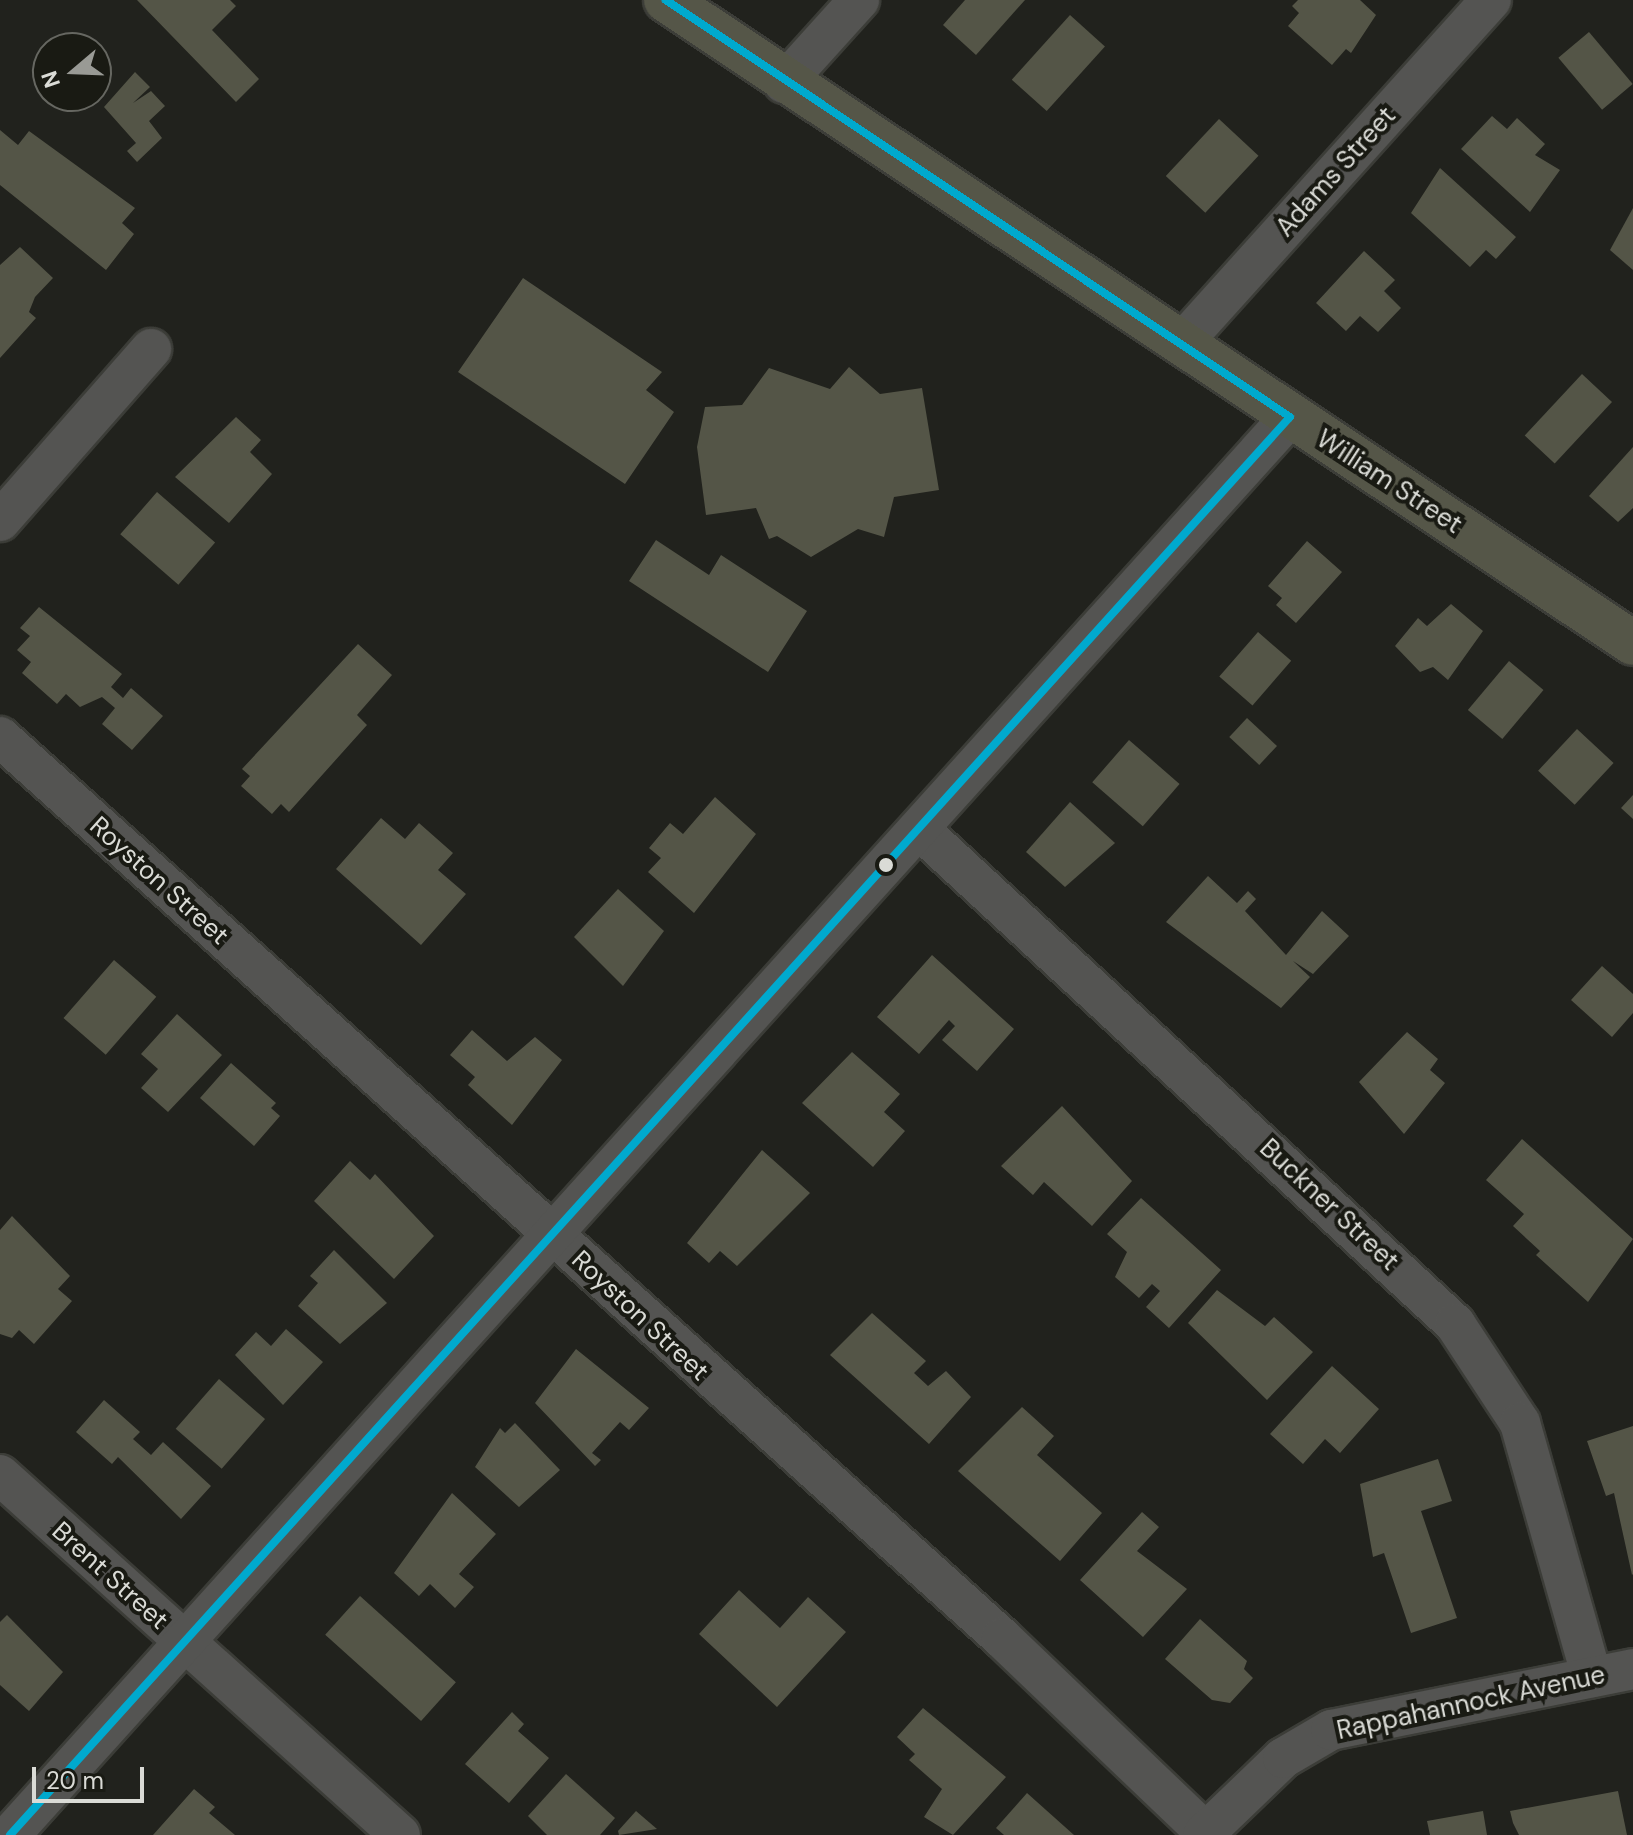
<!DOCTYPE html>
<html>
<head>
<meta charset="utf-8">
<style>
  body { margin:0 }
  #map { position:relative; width:1633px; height:1835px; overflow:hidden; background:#21221d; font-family:"DM Sans",sans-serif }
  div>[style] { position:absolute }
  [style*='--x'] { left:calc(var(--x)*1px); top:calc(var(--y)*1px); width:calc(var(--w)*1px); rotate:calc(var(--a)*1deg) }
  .building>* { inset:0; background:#545547; transform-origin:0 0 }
  .roads { filter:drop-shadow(2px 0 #3c3d38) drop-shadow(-2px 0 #3c3d38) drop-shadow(0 2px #3c3d38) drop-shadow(0 -2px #3c3d38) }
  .minor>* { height:40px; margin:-20px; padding:0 20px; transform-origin:20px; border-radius:20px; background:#545452 }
  .primary>* { height:44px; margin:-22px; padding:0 22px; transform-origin:22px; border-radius:22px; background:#555648 }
  .bus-1>* { height:8px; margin:-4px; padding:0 4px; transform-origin:4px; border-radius:4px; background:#00a9ce }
  .dots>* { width:22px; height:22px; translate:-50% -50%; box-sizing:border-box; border:4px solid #191a13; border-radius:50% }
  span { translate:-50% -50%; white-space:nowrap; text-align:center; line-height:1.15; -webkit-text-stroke:8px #191a13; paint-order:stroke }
  .street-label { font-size:26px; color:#dadbd6 }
  .north { position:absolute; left:32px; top:32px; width:80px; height:80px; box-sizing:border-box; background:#191a13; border:2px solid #666761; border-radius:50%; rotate:251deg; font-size:22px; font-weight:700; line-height:32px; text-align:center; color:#dadbd6 }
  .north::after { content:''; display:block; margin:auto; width:28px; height:36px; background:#999a95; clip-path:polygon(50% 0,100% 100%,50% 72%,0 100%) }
  .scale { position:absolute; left:32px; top:1767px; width:112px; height:36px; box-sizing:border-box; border:4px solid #dadbd6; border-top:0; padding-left:10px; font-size:24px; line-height:28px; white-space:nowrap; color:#dadbd6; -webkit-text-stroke:6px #191a13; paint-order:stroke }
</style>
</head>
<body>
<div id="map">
  <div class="building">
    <div style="clip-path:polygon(137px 0,230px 0,236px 6px,212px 30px,259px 79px,236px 102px)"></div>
    <div style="clip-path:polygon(965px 0,1025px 0,976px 55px,943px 25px)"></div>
    <div style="clip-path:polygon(1298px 0,1360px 0,1376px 15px,1351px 53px,1346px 49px,1332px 65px,1288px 26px,1299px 13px,1292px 6px)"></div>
    <div style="left:1070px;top:15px;width:47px;height:87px;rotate:42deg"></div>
    <div style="left:1589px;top:32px;width:68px;height:40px;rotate:50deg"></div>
    <div style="clip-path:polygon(135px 72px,150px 87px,133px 103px,151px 91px,165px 106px,149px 121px,162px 138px,137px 162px,127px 151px,136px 143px,104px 107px)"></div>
    <div style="clip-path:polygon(1492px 116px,1507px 129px,1517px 118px,1545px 144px,1535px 155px,1560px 170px,1530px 212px,1461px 149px)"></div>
    <div style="left:1219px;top:119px;width:54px;height:78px;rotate:43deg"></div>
    <div style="clip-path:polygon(0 130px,18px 145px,29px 131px,135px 208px,122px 223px,134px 234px,106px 270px,0 185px)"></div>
    <div style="clip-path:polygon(1440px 168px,1516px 237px,1496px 259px,1486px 250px,1470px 267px,1411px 213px)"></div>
    <div style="clip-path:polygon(1633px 208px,1633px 270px,1610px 250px)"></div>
    <div style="clip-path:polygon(20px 247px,53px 278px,35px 297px,29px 312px,36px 318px,0 358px,0 265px)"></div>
    <div style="clip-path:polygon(1364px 251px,1395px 280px,1384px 291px,1401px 308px,1378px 332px,1360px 316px,1346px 331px,1316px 303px)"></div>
    <div style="clip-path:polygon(523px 278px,662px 372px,646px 390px,674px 412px,625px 484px,458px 372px)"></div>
    <div style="clip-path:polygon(849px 367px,880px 394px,922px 388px,939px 490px,894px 497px,884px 537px,858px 529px,811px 557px,777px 536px,769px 539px,756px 508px,706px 515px,697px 447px,705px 407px,742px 405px,769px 368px,830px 389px)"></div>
    <div style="left:1582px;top:374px;width:41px;height:84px;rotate:43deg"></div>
    <div style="clip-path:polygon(236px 417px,261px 440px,250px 452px,272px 474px,229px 523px,175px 477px)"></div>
    <div style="clip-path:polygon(1633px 447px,1633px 508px,1618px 522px,1589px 496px)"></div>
    <div style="left:157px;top:492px;width:77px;height:56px;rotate:41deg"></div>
    <div style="clip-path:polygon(656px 540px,709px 575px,721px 555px,807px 611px,768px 672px,629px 581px)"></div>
    <div style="clip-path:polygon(1307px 541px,1342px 572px,1296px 623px,1276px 605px,1282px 598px,1268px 586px)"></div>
    <div style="clip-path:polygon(1451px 604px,1483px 631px,1448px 680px,1433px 667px,1420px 672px,1395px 646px,1418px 618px,1427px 626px)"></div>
    <div style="clip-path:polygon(39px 607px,122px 674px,111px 687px,123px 698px,131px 688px,163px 716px,132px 750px,102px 724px,115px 708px,102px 697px,80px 707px,66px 694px,57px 704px,22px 673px,31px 662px,17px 650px,30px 636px,20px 628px)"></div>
    <div style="left:1258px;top:632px;width:44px;height:59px;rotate:41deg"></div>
    <div style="clip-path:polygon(358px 644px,392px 675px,357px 715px,367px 725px,289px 812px,281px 804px,272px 814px,241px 786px,250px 776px,242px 769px)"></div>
    <div style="left:1509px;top:661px;width:45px;height:64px;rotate:40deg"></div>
    <div style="left:1247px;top:718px;width:41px;height:26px;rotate:43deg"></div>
    <div style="left:1577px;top:729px;width:50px;height:57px;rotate:43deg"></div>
    <div style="left:1129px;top:740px;width:67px;height:56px;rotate:41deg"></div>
    <div style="clip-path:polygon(1633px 795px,1633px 819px,1621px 808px)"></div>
    <div style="clip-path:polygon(715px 797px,756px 834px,694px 913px,648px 872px,661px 858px,649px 848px,670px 823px,683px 834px)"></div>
    <div style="clip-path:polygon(1070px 802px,1115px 843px,1065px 887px,1026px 852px)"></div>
    <div style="clip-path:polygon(381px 818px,405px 839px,419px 823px,453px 853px,438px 870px,466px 894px,421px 945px,336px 869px)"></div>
    <div style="clip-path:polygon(1208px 876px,1237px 903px,1248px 891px,1256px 899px,1245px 911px,1286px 955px,1322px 911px,1349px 936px,1313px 974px,1293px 961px,1310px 977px,1281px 1008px,1166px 922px)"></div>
    <div style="clip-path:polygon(618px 889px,664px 931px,623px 986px,574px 937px)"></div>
    <div style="clip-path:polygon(932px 955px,1014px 1029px,977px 1071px,942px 1040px,955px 1026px,949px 1020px,919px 1054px,877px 1017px)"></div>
    <div style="left:114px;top:960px;width:56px;height:77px;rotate:41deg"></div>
    <div style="clip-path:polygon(1602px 966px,1633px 994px,1633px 1013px,1612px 1037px,1571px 1000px)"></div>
    <div style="clip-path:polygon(177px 1014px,222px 1055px,168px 1112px,141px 1088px,158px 1069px,141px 1054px)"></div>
    <div style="clip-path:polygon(472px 1030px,507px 1061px,535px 1037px,562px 1060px,512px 1125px,468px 1085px,475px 1077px,450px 1055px)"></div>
    <div style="clip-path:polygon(1407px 1032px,1438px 1059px,1430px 1070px,1445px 1083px,1404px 1134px,1359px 1082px)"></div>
    <div style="clip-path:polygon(852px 1052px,900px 1094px,884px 1112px,905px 1131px,873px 1167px,802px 1103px)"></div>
    <div style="clip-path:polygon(231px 1063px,276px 1103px,271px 1108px,280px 1116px,254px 1146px,200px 1098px)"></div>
    <div style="clip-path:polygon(1062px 1106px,1132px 1181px,1092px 1226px,1044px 1182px,1033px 1195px,1001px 1166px)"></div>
    <div style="clip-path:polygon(1522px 1139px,1633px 1239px,1588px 1302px,1536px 1255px,1540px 1251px,1513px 1226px,1524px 1214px,1486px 1180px)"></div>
    <div style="clip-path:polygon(762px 1150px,810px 1193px,737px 1266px,720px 1251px,709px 1263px,687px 1243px)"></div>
    <div style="clip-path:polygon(350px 1161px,370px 1180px,375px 1174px,434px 1236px,394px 1279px,314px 1201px)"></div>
    <div style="clip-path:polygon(1141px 1198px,1221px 1270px,1169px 1328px,1146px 1307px,1160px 1291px,1152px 1284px,1139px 1298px,1115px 1277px,1127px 1252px,1107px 1234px)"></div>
    <div style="clip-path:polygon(12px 1216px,70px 1276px,58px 1289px,72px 1301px,34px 1344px,19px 1330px,12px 1338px,0 1334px,0 1230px)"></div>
    <div style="clip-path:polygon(334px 1250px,387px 1303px,340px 1344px,298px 1306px,318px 1283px,310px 1276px)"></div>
    <div style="clip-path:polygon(1217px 1290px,1265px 1326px,1274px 1317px,1313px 1352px,1267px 1400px,1188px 1323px)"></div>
    <div style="clip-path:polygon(872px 1313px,926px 1361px,914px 1373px,928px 1386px,946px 1371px,971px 1397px,929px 1444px,830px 1355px)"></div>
    <div style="clip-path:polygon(286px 1329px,323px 1362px,283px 1405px,235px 1355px,256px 1332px,271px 1346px)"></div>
    <div style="clip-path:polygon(576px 1349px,649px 1408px,629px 1430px,620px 1422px,592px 1453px,601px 1460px,595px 1466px,535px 1403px)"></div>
    <div style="clip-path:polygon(1332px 1366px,1379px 1409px,1340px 1453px,1325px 1439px,1303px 1464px,1270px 1434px)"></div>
    <div style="left:219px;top:1379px;width:61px;height:66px;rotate:41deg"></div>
    <div style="clip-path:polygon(104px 1400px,140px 1432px,133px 1439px,151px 1455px,163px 1442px,211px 1486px,181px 1519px,118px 1457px,112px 1464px,76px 1432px)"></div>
    <div style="clip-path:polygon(1022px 1407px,1054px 1436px,1037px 1455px,1102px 1513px,1060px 1561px,958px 1471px)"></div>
    <div style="clip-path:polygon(515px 1423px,560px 1470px,519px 1507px,475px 1467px,500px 1428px,505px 1433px)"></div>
    <div style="clip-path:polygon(1633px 1426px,1633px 1574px,1632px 1575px,1614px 1493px,1606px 1496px,1587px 1441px)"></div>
    <div style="clip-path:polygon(1438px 1459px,1452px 1501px,1421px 1511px,1457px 1618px,1411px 1633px,1384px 1553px,1373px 1557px,1360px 1484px)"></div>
    <div style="clip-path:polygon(452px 1493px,496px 1534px,459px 1574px,474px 1587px,455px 1608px,430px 1584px,419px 1596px,394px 1573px)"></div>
    <div style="clip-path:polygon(1142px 1512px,1159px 1527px,1137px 1551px,1187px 1589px,1143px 1637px,1080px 1580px)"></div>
    <div style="clip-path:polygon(739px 1590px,780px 1628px,808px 1597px,846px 1632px,777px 1707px,699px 1634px)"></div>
    <div style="left:360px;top:1596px;width:129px;height:52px;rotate:42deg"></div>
    <div style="clip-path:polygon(7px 1615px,63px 1672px,29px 1711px,0 1685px,0 1622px)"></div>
    <div style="clip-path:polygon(1200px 1619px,1247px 1661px,1244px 1669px,1253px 1678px,1230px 1703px,1212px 1700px,1165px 1659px)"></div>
    <div style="clip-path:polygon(923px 1708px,1006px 1777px,953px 1835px,924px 1817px,942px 1789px,909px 1760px,915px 1754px,897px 1737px)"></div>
    <div style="clip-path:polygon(512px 1712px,524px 1724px,518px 1731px,549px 1758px,509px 1803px,465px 1764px)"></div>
    <div style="clip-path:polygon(566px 1774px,615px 1818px,600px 1835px,547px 1835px,528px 1816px)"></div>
    <div style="clip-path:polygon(194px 1789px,215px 1807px,209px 1813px,235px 1835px,153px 1835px)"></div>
    <div style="clip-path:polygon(1618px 1791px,1627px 1835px,1519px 1835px,1513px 1823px,1510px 1811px)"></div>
    <div style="clip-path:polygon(1027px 1793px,1074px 1835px,1004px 1835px,996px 1828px)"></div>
    <div style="clip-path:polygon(636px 1811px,657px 1829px,619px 1835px,618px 1831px)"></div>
    <div style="clip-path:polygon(1483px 1811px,1487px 1835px,1430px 1835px,1427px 1821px)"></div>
  </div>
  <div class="roads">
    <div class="minor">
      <div style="--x:784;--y:83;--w:112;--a:-47.9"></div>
      <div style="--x:1181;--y:344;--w:463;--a:-48"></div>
      <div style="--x:0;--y:521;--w:229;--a:-48.7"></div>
      <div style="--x:0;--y:737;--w:1348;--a:41.96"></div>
      <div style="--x:1002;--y:1638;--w:281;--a:43.7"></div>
      <div style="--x:919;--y:829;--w:730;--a:42.72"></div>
      <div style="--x:1455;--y:1324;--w:118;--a:56.7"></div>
      <div style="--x:1520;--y:1423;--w:264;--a:74.2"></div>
      <div style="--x:0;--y:1475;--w:538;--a:41.99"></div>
      <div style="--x:10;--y:1835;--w:1910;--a:-47.93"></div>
      <div style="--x:1203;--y:1835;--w:111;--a:-43.9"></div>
      <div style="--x:1283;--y:1758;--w:56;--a:-30.3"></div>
      <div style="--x:1331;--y:1730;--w:308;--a:-11.4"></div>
    </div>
    <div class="primary">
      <div style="--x:666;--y:0;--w:1161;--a:33.62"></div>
    </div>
  </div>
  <div class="bus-1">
    <div style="--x:10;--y:1835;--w:1910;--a:-47.93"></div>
    <div style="--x:1290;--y:417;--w:751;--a:-146.25"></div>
  </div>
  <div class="dots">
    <div style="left:886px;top:865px;background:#dadbd6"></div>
  </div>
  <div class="street-label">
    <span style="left:1336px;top:172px;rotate:-48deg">Adams Street</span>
    <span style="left:1389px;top:482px;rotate:33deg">William Street</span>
    <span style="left:159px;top:881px;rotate:42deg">Royston Street</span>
    <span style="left:1329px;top:1205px;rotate:43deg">Buckner Street</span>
    <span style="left:640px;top:1316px;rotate:43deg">Royston Street</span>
    <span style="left:110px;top:1576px;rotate:42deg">Brent Street</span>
    <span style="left:1471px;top:1703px;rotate:-12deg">Rappahannock Avenue</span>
  </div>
  <div class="north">N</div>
  <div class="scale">20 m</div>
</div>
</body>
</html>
